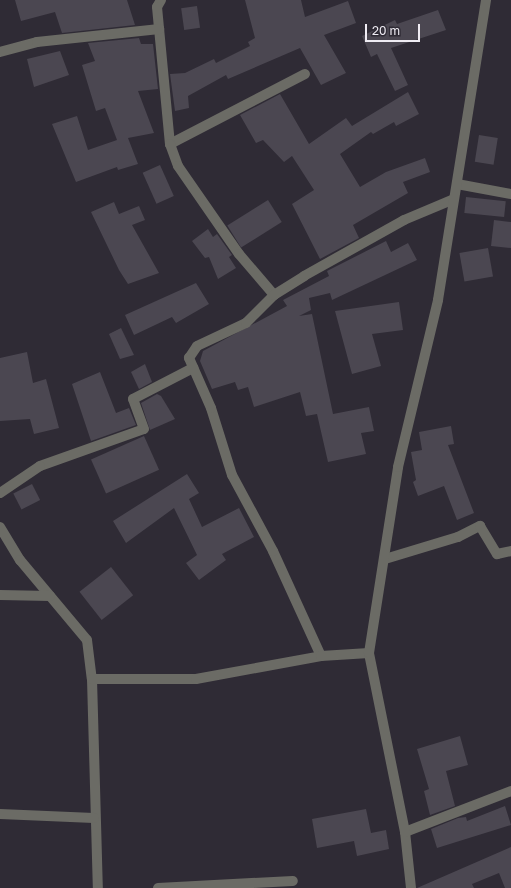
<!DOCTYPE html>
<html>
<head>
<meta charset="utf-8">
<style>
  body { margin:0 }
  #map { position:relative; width:511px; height:888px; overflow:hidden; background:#2f2b35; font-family:"Golos Text",sans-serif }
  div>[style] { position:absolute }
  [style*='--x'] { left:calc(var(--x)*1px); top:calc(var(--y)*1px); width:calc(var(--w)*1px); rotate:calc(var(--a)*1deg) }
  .building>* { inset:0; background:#4b4751; transform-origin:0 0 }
  .service>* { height:10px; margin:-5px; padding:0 5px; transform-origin:5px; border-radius:5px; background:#6b6b65 }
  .minor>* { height:10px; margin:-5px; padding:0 5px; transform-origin:5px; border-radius:5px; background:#6b6b65 }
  span { translate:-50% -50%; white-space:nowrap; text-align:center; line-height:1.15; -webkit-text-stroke:3px #2f2b35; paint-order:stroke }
  .scale { position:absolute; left:365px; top:24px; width:55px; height:18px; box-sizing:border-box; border:2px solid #efecf3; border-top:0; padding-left:5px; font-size:12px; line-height:14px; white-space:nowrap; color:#efecf3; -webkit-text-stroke:3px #2f2b35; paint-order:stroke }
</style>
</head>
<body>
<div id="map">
  <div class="building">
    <div style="clip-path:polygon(15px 0,127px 0,135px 25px,62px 33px,55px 12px,21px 21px)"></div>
    <div style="clip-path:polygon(245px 0,301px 0,305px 17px,348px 1px,356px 23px,324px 35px,346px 73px,321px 85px,300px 48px,228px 79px,226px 75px,188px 96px,189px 108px,175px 111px,170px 74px,185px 73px,214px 59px,216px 63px,250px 46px,248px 42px,255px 38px)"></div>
    <div style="left:197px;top:6px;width:22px;height:16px;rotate:82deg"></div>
    <div style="clip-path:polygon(438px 10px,446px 30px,391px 48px,408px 85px,395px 91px,377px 54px,371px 57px,362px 36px,395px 20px,397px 24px)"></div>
    <div style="clip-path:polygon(139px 38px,141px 44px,153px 44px,158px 89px,138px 91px,154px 133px,128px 138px,138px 164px,118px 170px,117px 167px,76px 182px,52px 124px,77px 116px,88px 150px,117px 140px,105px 108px,96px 111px,82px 65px,95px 61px,88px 43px)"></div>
    <div style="clip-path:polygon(60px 51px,69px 75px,34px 87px,27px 59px)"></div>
    <div style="clip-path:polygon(408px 92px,419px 114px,396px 126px,394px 122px,373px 134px,371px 132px,340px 154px,360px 187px,386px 172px,425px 158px,430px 172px,403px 182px,408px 193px,353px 225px,359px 238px,320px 259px,292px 204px,314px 190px,292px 156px,284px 162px,263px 140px,256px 143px,240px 115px,280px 94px,309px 144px,346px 118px,352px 126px)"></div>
    <div style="left:479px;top:135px;width:19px;height:27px;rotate:9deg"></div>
    <div style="left:160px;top:165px;width:34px;height:19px;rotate:66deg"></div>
    <div style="left:466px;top:197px;width:40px;height:16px;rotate:6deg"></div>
    <div style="left:268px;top:200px;width:26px;height:48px;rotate:58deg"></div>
    <div style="clip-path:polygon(114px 202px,119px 214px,139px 206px,145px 220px,132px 225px,159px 273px,128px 284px,119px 270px,91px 212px)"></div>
    <div style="clip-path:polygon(494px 220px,511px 222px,511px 248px,491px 246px)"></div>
    <div style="clip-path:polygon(208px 229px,213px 237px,217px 234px,232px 255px,229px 257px,236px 268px,218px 279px,209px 257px,205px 258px,192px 241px)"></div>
    <div style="clip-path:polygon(386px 241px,391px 252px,408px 243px,417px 260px,332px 300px,330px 293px,309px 298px,311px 310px,299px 316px,312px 314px,333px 414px,369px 407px,374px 431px,361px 433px,366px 454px,328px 462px,317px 414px,306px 416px,300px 392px,254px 407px,248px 387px,238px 390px,235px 382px,212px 389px,200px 361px,203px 351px,287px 306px,283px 300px,329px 276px,327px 271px)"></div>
    <div style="left:488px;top:248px;width:29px;height:29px;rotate:80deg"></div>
    <div style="clip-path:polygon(196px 283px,209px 304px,176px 323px,172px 317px,134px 335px,125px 315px)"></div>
    <div style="clip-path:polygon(399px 302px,403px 330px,372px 334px,381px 366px,352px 374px,335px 311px)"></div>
    <div style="clip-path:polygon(121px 328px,134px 355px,120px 359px,109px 334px)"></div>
    <div style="clip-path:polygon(27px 352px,33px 383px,46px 379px,59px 428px,34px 434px,30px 419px,0 421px,0 358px)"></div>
    <div style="clip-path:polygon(145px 364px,152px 382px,139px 389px,131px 372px)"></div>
    <div style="clip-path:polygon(100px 372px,116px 413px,129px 408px,136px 425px,91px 441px,72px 384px)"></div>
    <div style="clip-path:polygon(157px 394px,161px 396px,175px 419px,150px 430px,141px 403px)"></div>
    <div style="clip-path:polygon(451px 426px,454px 444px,448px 445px,474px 513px,457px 520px,444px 486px,418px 496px,413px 482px,416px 480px,411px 452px,422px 450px,419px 432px)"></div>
    <div style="left:144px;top:436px;width:37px;height:58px;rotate:66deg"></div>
    <div style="clip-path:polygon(187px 474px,199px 493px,189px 499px,202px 527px,239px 508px,254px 537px,222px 554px,226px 560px,199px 580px,186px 563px,197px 555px,174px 508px,126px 543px,113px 521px)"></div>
    <div style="left:32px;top:484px;width:18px;height:21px;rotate:63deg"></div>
    <div style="left:111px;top:567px;width:36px;height:40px;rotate:52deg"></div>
    <div style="clip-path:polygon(460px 736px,468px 765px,446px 771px,455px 806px,430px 815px,424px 791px,429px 789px,417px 749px)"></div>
    <div style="clip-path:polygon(505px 806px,511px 825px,437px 848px,431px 829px,458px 818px,466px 817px,467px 821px)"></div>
    <div style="clip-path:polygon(366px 809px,371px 833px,386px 830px,389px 849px,357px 856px,354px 841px,317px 848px,312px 819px)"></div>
    <div style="clip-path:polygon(511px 847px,511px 888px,505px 888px,499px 873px,472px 884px,474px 888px,417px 888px)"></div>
  </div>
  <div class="service">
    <div style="--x:170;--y:144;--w:152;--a:-27.4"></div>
    <div style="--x:40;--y:466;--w:110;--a:-19.6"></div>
    <div style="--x:144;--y:429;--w:32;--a:-110"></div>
    <div style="--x:133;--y:399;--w:68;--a:-27.3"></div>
  </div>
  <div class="minor">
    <div style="--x:161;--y:0;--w:8;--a:120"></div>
    <div style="--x:157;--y:7;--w:138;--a:84.6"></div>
    <div style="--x:170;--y:144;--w:23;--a:70"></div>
    <div style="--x:178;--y:166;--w:107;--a:55.3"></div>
    <div style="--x:239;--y:254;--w:54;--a:49.5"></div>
    <div style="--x:0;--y:52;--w:38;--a:-15"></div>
    <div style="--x:37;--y:42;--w:123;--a:-6.1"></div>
    <div style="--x:457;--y:184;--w:55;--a:10.5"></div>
    <div style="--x:0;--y:493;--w:48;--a:-34"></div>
    <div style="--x:0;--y:527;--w:39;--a:59"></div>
    <div style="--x:20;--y:560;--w:104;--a:50.1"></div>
    <div style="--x:87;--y:640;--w:39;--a:83"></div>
    <div style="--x:92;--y:679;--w:209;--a:88.4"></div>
    <div style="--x:385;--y:559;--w:76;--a:-16.8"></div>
    <div style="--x:458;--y:537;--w:25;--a:-27"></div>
    <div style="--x:480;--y:526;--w:33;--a:59"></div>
    <div style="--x:497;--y:554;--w:14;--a:-12"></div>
    <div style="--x:0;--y:595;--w:50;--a:1.1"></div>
    <div style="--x:321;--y:656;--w:115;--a:-114.6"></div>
    <div style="--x:273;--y:551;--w:86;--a:-118.3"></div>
    <div style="--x:232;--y:475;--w:70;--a:-107.4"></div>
    <div style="--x:211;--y:408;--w:55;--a:-113.7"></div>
    <div style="--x:189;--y:358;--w:14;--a:-56"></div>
    <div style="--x:197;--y:346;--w:54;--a:-25.1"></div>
    <div style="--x:246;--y:323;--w:40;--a:-45"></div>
    <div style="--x:274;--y:295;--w:36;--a:-32"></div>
    <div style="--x:304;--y:276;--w:115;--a:-29.2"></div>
    <div style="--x:404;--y:220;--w:54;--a:-22.8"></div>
    <div style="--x:92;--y:679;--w:104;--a:0"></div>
    <div style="--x:196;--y:679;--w:127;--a:-10.4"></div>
    <div style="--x:321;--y:656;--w:48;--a:-3.6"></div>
    <div style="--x:0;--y:814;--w:94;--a:2.4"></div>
    <div style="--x:405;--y:832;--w:114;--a:-21.1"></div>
    <div style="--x:158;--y:888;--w:135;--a:-3"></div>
    <div style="--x:411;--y:888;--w:56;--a:-96.1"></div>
    <div style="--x:405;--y:832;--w:183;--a:-101.4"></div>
    <div style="--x:369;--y:653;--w:188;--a:-81.1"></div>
    <div style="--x:398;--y:467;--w:172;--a:-76.5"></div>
    <div style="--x:438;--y:300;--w:304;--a:-80.9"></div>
  </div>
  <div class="scale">20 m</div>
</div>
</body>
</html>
